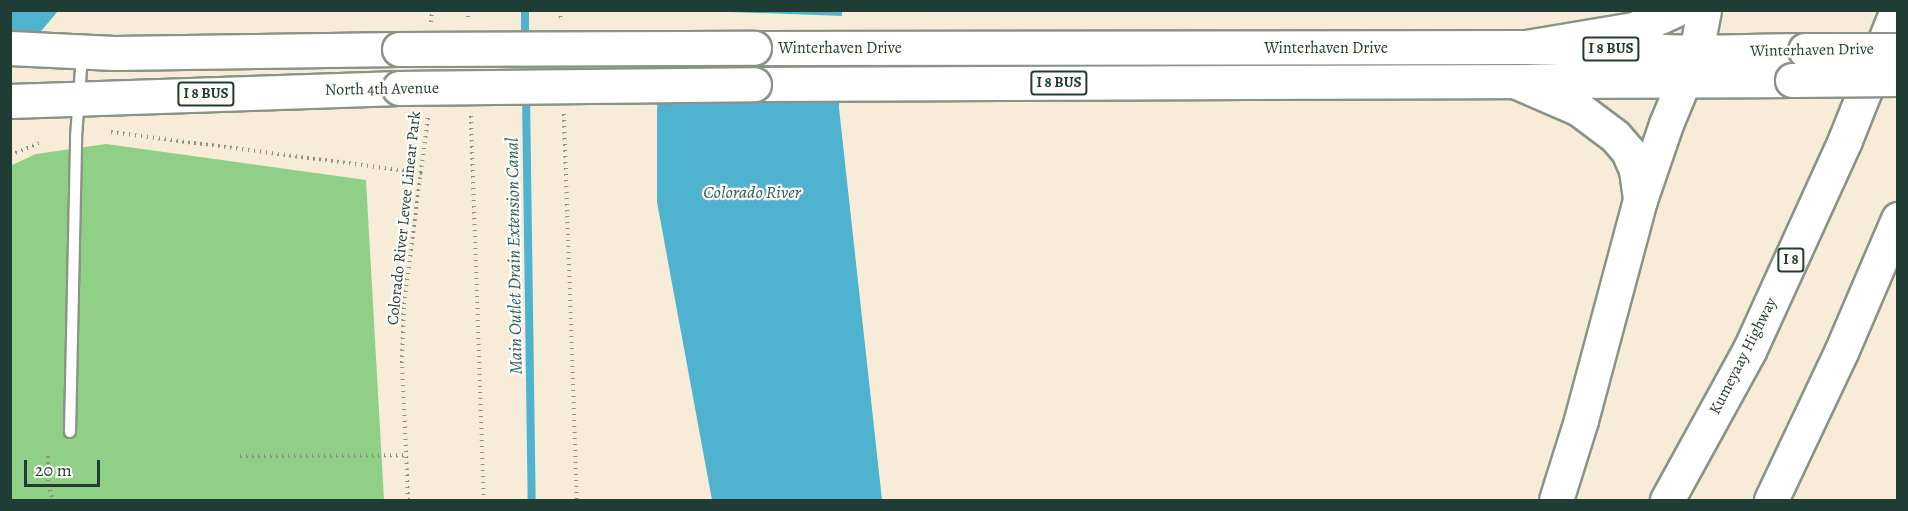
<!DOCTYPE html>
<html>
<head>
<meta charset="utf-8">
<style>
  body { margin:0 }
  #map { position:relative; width:1908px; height:511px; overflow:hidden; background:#f6ecd8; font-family:Alegreya,serif }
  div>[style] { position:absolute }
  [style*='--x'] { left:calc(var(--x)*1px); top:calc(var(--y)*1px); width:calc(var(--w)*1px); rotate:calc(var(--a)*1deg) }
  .green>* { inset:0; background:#8fcf86 }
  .water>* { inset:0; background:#4fb2ce }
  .pier>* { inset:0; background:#f6ecd8; transform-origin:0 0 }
  .stream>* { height:8px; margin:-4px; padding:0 4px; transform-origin:4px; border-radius:4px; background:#4fb2ce }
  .path>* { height:4px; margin-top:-2px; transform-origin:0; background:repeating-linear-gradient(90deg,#8a9486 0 1.5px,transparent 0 6px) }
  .roads { filter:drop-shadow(2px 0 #8a9486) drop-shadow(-2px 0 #8a9486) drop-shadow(0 2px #8a9486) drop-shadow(0 -2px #8a9486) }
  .lane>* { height:10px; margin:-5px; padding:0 5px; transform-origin:5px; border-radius:5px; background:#fff }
  .primary>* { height:33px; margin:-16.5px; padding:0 16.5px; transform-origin:16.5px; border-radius:16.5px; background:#fff }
  .highway>* { height:33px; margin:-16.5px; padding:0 16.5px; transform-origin:16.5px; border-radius:16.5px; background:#fff }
  .bridges { filter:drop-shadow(2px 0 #8a9486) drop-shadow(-2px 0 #8a9486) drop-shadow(0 2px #8a9486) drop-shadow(0 -2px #8a9486) }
  .primary-bridge>* { height:33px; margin:-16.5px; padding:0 16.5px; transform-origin:16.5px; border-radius:16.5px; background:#fff }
  span { translate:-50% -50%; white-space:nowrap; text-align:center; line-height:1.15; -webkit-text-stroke:4.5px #fdfcf7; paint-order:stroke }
  .shield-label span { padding:2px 4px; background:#fdfcf7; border:2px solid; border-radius:4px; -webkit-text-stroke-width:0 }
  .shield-label { font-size:15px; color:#1f3d34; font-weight:700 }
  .street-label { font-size:16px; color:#1f3d34 }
  .water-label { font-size:18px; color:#2d6062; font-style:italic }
  .frame { position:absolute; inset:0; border:12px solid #1f3d34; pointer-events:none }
  .scale { position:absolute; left:24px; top:460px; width:76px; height:27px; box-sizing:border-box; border:3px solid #1f3d34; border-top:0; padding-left:8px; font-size:18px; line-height:21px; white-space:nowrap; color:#1f3d34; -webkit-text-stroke:4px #fdfcf7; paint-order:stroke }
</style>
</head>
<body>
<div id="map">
  <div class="green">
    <div style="clip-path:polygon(106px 144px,366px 180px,384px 500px,11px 500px,10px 166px,36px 154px)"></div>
  </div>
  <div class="water">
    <div style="clip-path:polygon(11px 11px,58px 11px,11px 67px)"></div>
    <div style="clip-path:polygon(665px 11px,842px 11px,839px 108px,882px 500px,712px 500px,657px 202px,657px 110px)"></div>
  </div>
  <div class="pier">
    <div style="left:845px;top:16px;width:81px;height:183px;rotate:92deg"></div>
  </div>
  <div class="stream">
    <div style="--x:525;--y:10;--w:30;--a:90"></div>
    <div style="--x:526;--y:94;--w:406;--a:89.2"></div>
  </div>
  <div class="path">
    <div style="--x:468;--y:10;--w:12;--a:90"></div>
    <div style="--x:560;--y:10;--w:10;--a:84"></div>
    <div style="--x:431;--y:22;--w:12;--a:-85"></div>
    <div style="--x:564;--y:114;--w:386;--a:88.1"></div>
    <div style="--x:471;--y:116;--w:384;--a:88.1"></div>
    <div style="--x:111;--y:132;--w:314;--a:7.5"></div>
    <div style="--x:10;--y:155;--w:31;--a:-22"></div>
    <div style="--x:48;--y:456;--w:28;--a:90"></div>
    <div style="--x:48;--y:484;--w:17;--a:73"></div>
    <div style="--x:240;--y:456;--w:166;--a:-0.3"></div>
    <div style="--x:408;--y:500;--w:137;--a:-92.5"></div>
    <div style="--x:402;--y:363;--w:59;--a:-88.1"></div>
    <div style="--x:404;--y:304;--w:190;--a:-82.7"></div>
  </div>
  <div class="roads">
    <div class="lane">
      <div style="--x:70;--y:432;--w:295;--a:-88.8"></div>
      <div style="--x:76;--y:137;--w:82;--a:-85.8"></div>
    </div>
    <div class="primary">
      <div style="--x:10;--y:48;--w:104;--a:2.8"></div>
      <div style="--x:114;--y:53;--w:285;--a:-0.8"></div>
      <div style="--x:754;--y:48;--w:772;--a:-0.07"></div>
      <div style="--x:1526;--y:47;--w:170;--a:1.7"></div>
      <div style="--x:1696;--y:52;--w:109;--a:-1.1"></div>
      <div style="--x:754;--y:84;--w:1038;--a:-0.22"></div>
      <div style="--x:10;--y:101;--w:389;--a:-1.9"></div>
    </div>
    <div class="highway">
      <div style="--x:1526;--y:47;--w:109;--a:-9.5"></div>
      <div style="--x:1634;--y:29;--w:45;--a:-24.9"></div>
      <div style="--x:1517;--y:82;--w:68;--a:23.5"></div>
      <div style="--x:1579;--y:109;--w:45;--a:36.9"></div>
      <div style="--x:1615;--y:136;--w:20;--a:49"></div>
      <div style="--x:1628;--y:151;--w:21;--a:67"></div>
      <div style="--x:1636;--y:170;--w:30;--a:82"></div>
      <div style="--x:1556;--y:500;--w:84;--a:-72.6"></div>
      <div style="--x:1581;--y:420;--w:228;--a:-75"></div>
      <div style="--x:1640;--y:200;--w:80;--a:-71.1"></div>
      <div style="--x:1666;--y:124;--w:78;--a:-67.4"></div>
      <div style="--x:1696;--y:52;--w:43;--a:-79.2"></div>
      <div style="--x:1667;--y:500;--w:170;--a:-61.2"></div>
      <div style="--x:1749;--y:351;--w:232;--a:-65.5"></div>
      <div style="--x:1845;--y:140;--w:140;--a:-68.2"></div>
      <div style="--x:1771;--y:500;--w:164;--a:-64.7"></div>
      <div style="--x:1841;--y:352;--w:145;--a:-66.8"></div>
    </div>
  </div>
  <div class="bridges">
    <div class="primary-bridge">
      <div style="--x:399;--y:49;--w:355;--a:-0.2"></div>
      <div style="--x:1805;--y:50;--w:93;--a:0"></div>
      <div style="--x:1792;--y:80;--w:106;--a:-0.5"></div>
      <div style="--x:399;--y:88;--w:355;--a:-0.6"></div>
    </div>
  </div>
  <div class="shield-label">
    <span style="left:1611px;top:49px">I 8 BUS</span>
    <span style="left:1059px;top:83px">I 8 BUS</span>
    <span style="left:206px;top:94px">I 8 BUS</span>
    <span style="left:1791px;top:260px">I 8</span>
  </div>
  <div class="street-label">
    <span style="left:840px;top:48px">Winterhaven Drive</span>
    <span style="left:1326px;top:48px">Winterhaven Drive</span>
    <span style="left:1812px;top:50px;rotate:-1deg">Winterhaven Drive</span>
    <span style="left:382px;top:89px;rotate:-1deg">North 4th Avenue</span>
    <span style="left:404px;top:218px;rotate:-84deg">Colorado River Levee Linear Park</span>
    <span style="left:1743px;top:356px;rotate:-63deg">Kumeyaay Highway</span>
  </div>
  <div class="water-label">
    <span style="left:752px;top:192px">Colorado River</span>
    <span style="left:514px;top:256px;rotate:-91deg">Main Outlet Drain Extension Canal</span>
  </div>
  <div class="frame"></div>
  <div class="scale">20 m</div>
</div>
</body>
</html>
